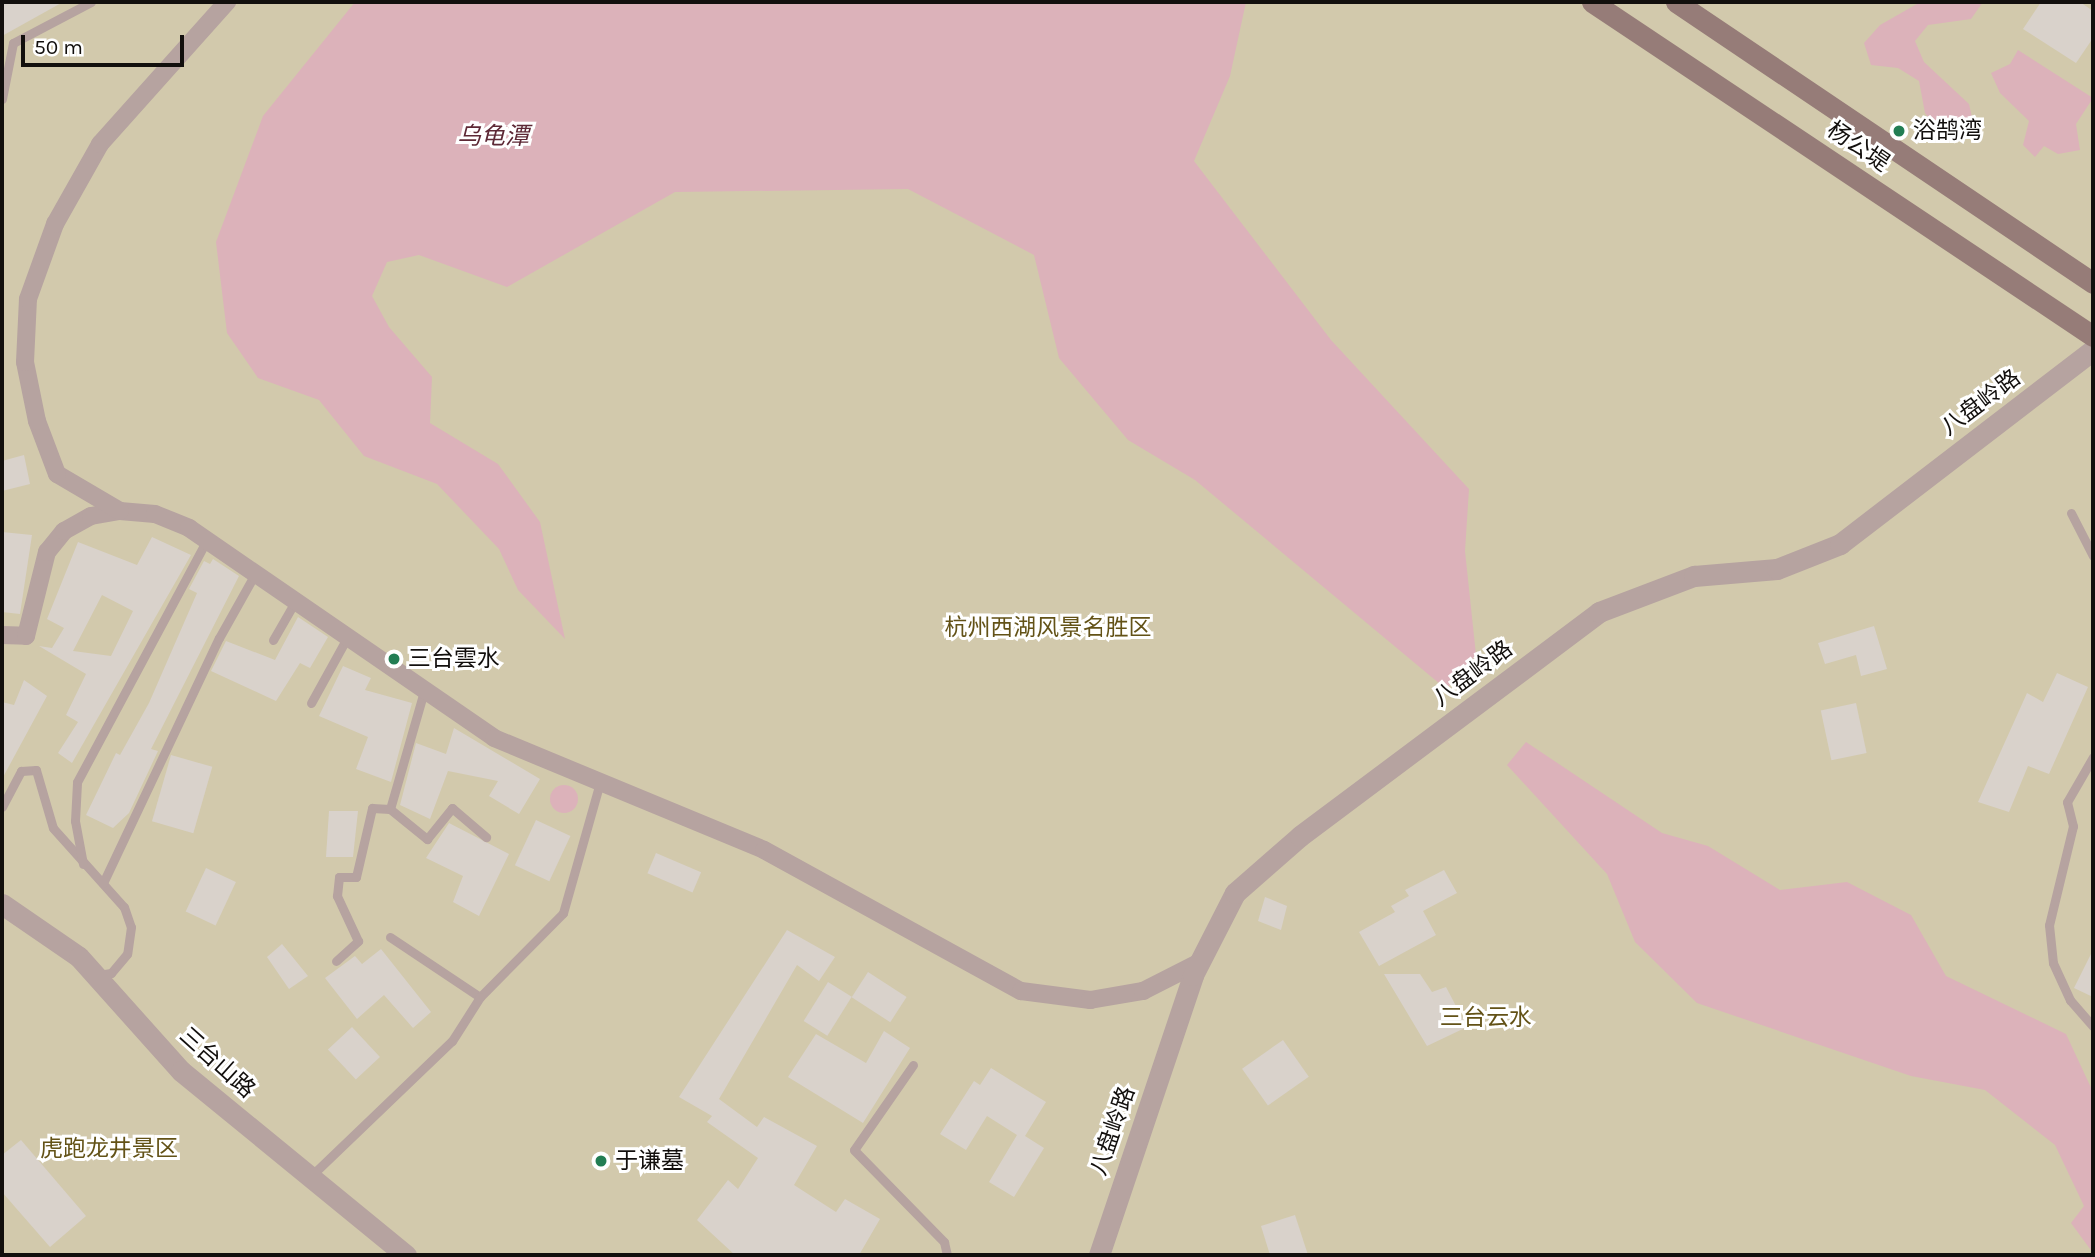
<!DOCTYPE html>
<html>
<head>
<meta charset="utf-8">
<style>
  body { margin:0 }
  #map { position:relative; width:2095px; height:1257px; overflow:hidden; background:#fcf2ed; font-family:Karla,"Noto Sans SC",sans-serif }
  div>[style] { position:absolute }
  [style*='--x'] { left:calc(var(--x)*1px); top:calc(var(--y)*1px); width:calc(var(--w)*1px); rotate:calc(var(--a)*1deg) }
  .green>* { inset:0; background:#d2c9ac; transform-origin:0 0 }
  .water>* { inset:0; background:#dcb2ba }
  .round { border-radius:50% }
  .building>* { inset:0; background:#d9d2cb; transform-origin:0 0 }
  .service>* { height:9px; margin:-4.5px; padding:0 4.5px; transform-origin:4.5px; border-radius:4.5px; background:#b6a3a0 }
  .minor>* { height:18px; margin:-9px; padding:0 9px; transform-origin:9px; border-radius:9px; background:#b6a3a0 }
  .tertiary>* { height:21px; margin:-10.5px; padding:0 10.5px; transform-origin:10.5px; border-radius:10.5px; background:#b6a3a0 }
  .secondary>* { height:21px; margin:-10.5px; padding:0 10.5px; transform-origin:10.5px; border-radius:10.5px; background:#967c78 }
  .dots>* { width:19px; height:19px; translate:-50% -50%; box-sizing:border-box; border:4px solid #fff; border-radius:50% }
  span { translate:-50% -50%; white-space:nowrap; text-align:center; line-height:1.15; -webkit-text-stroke:6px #fff; paint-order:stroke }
  .poi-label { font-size:23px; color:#120f0d }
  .left { translate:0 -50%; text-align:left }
  .street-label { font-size:23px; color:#120f0d }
  .park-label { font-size:23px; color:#635217 }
  .water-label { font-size:24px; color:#5d2835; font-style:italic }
  .frame { position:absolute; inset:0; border:4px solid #120f0d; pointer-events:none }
  .scale { position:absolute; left:21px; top:35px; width:163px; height:32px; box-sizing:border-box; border:4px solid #120f0d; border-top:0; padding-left:9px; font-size:21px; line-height:24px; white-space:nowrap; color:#120f0d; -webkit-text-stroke:5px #fff; paint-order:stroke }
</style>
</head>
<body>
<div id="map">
  <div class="green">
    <div style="left:2px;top:2px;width:2091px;height:1253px"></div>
  </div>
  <div class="water">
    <div style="clip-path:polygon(355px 2px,1246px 2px,1230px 76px,1194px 161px,1331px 340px,1469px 489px,1465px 551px,1476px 655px,1446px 689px,1195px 480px,1128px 440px,1059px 358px,1034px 255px,908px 189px,675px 192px,507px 287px,419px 255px,387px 262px,372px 296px,389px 327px,432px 377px,430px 423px,498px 464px,540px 522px,565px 639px,518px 590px,499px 549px,437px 484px,364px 456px,319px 400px,258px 378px,227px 333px,216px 242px,263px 116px)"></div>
    <div style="clip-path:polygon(1983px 2px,1971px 19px,1928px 25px,1915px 41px,1924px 62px,1969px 104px,1972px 117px,1966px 127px,1956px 136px,1942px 136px,1925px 113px,1919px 81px,1898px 68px,1871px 65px,1864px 43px,1880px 25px,1917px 4px)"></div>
    <div style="clip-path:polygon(2018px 50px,2093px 98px,2076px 124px,2080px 150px,2058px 154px,2044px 146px,2035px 157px,2023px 145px,2029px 121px,2000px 93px,1991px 73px,2010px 64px)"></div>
    <div style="clip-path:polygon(1526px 742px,1662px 833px,1708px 846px,1780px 890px,1847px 882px,1911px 915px,1946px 976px,2066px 1034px,2093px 1092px,2093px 1253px,2071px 1223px,2084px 1206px,2055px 1145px,1985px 1090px,1911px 1076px,1697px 1003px,1635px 942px,1607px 874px,1507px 765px)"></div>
    <div class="round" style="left:550px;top:785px;width:28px;height:28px"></div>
  </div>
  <div class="building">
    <div style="clip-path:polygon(2px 2px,63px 2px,2px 36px)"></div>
    <div style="clip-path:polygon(2041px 2px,2080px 2px,2093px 11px,2093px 38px,2076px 63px,2023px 29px)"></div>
    <div style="clip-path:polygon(24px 455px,30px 484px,2px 491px,2px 461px)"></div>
    <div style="clip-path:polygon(2px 532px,32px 535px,20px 614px,2px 612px)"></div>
    <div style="clip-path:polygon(evenodd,152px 537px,191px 555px,72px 763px,58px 753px,78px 722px,66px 715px,86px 674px,39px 646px,52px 648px,64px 628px,47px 619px,78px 542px,137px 565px,152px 537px,102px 595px,133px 611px,111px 656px,73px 651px,102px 595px)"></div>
    <div style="clip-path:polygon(213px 559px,239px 576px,151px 749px,158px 751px,129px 813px,113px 828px,86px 815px,116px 753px,120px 755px,149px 703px,197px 593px,189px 589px,204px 561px,210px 564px)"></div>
    <div style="clip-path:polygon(298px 617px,328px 637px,310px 668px,300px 663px,276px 701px,211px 671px,226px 641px,275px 660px)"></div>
    <div style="clip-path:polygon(1874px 626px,1887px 669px,1861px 676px,1856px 655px,1825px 664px,1818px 643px)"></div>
    <div style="clip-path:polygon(343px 666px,371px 678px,365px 690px,412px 703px,391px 782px,356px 769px,368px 737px,319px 716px)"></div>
    <div style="clip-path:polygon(2057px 673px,2088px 687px,2049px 774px,2028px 766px,2009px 812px,1978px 802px,2027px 693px,2043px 702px)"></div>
    <div style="clip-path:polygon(24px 680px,47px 696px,2px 779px,2px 702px,14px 705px)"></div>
    <div style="left:1856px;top:703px;width:51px;height:36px;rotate:78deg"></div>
    <div style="clip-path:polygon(454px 728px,540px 779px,519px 814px,489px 796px,498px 781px,448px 771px,430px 819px,400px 805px,416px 743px,446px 754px)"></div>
    <div style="left:171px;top:755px;width:43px;height:69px;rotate:16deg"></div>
    <div style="clip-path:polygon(329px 811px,358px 811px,353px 857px,326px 857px)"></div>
    <div style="left:536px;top:820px;width:38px;height:50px;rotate:25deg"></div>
    <div style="clip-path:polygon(449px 823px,509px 854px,479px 916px,453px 902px,463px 876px,426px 858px)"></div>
    <div style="left:656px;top:853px;width:49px;height:22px;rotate:23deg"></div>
    <div style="left:206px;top:868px;width:33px;height:48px;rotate:25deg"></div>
    <div style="clip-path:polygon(1444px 870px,1457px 893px,1423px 911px,1436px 935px,1379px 966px,1359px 932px,1395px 912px,1391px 906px,1409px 896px,1405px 890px)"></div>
    <div style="clip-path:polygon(1265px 897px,1287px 906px,1281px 930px,1258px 921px)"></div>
    <div style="clip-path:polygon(787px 930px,835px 957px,819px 981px,797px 965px,719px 1099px,757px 1127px,764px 1117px,817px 1146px,794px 1185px,836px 1212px,845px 1199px,880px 1219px,859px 1255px,735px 1255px,697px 1220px,728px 1180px,738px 1189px,758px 1158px,707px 1122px,712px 1116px,679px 1097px)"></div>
    <div style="clip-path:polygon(282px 944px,308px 976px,289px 989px,267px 957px)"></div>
    <div style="clip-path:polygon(381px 949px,431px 1012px,413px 1028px,384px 995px,357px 1019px,325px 978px,355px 956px,362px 964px)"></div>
    <div style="clip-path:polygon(2093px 950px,2093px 997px,2074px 988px)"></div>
    <div style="left:868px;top:972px;width:46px;height:30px;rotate:33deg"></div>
    <div style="clip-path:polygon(1384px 974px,1420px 974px,1432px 992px,1446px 987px,1467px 1027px,1427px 1046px)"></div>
    <div style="left:828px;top:982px;width:28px;height:46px;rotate:32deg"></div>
    <div style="left:352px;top:1027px;width:41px;height:33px;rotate:47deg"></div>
    <div style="clip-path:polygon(884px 1031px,910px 1048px,863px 1123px,788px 1077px,816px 1034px,866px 1063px)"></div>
    <div style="left:1283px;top:1040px;width:45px;height:50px;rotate:55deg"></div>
    <div style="clip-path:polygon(991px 1068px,1046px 1102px,1025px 1136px,1044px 1148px,1014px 1197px,989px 1182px,1017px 1135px,987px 1116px,966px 1150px,940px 1134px,974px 1081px,980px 1085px)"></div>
    <div style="clip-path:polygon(21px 1140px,86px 1216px,50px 1247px,2px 1192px,2px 1155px)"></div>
    <div style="clip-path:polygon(1295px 1215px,1308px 1255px,1270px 1255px,1261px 1226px)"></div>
  </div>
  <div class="service">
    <div style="--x:2;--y:99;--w:57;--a:-78.9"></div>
    <div style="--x:13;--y:43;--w:88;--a:-27.7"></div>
    <div style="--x:2071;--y:513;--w:48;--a:62.9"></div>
    <div style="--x:273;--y:640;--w:46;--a:-60.1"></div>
    <div style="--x:311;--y:703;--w:77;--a:-61.1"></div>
    <div style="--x:2093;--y:757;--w:52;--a:120"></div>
    <div style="--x:2067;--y:802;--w:25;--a:76"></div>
    <div style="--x:2073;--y:826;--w:102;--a:103.6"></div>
    <div style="--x:2049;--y:925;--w:38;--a:84"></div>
    <div style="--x:2053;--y:963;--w:41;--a:65.3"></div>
    <div style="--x:2070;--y:1000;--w:35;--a:49"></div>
    <div style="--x:2;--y:807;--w:41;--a:-62.2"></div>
    <div style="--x:21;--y:771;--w:15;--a:-4"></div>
    <div style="--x:36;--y:770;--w:60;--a:73.7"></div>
    <div style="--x:53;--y:828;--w:106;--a:48.1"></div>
    <div style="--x:124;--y:907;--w:21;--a:71"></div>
    <div style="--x:131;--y:927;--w:27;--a:98"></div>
    <div style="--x:127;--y:954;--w:25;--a:130"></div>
    <div style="--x:111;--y:973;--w:13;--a:171"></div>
    <div style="--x:390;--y:809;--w:123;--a:-73.9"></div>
    <div style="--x:83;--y:864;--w:44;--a:-100.5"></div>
    <div style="--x:75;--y:821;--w:39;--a:-87"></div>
    <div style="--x:77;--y:782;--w:275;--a:-61.8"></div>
    <div style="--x:103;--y:883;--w:271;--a:-64.7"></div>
    <div style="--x:219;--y:638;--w:76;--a:-60.7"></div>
    <div style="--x:390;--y:937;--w:108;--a:33.7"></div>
    <div style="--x:480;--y:997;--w:118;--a:-45.3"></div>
    <div style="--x:563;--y:913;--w:136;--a:-74.2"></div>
    <div style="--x:336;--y:961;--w:30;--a:-42"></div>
    <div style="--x:358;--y:941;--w:50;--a:-115"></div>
    <div style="--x:337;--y:896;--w:19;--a:-84"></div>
    <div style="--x:339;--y:877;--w:17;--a:0"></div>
    <div style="--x:356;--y:877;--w:71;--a:-76.9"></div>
    <div style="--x:372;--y:808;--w:18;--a:3"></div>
    <div style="--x:390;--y:809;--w:48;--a:39"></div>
    <div style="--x:427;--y:839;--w:40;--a:-51"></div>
    <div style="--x:452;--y:808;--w:45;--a:40.5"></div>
    <div style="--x:913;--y:1065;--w:103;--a:124.8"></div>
    <div style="--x:854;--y:1150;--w:129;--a:45.6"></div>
    <div style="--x:944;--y:1242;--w:13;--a:77"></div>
    <div style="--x:311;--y:1176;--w:195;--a:-43.8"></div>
    <div style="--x:452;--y:1041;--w:52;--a:-57.5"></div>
  </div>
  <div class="minor">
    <div style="--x:120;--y:511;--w:35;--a:5"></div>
    <div style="--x:155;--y:514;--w:37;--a:22"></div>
    <div style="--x:189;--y:528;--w:370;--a:34.5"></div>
    <div style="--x:494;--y:738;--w:292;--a:22.5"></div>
    <div style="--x:764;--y:850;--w:293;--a:28.8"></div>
    <div style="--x:1021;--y:991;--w:70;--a:7.4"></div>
    <div style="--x:1090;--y:1000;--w:54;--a:-9.6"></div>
    <div style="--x:1143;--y:991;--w:64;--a:-27"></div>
    <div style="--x:2;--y:635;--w:24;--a:2"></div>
    <div style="--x:26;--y:636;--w:87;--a:-76"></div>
    <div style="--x:47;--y:552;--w:27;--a:-51"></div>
    <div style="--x:64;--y:531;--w:31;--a:-29"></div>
    <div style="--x:91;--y:516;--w:29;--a:-10"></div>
    <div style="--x:120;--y:511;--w:73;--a:-149.6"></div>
    <div style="--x:57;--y:474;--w:57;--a:-110.7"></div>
    <div style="--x:37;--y:421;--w:60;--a:-101.5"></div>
    <div style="--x:25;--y:362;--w:63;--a:-87.3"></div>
    <div style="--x:28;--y:299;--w:80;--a:-70.2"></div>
    <div style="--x:55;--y:224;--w:92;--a:-60.6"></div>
    <div style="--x:100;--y:144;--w:191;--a:-48.2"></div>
  </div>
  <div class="tertiary">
    <div style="--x:2;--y:904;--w:93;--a:34.5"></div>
    <div style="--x:79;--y:957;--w:153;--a:48.2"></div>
    <div style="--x:181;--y:1071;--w:291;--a:39.3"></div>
    <div style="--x:1099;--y:1255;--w:295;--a:-71.4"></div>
    <div style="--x:1193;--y:975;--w:92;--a:-62.9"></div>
    <div style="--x:1235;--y:893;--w:86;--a:-41.2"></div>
    <div style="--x:1300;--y:836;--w:374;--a:-36.8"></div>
    <div style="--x:1599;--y:612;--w:102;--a:-20.8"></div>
    <div style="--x:1694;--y:576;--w:83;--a:-4.8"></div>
    <div style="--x:1777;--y:569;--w:68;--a:-21.6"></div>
    <div style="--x:1840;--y:544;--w:319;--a:-37.5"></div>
  </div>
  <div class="secondary">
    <div style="--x:1592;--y:2;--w:602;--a:33.69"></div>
    <div style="--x:1676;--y:2;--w:503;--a:33.97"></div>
  </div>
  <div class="dots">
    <div style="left:1899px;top:131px;background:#227d53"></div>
    <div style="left:394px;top:659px;background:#227d53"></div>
    <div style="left:601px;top:1161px;background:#227d53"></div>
  </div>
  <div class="poi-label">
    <span class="left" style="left:1913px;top:131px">浴鹄湾</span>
    <span class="left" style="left:408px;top:659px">三台雲水</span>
    <span class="left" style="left:615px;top:1161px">于谦墓</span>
  </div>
  <div class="street-label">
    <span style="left:1858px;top:147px;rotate:34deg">杨公堤</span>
    <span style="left:1981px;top:403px;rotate:-37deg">八盘岭路</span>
    <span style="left:1473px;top:674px;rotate:-37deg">八盘岭路</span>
    <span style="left:217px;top:1063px;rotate:42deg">三台山路</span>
    <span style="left:1113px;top:1131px;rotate:-71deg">八盘岭路</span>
  </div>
  <div class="park-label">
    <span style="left:1048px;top:628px">杭州西湖风景名胜区</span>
    <span style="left:1486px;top:1018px">三台云水</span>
    <span style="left:109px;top:1149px">虎跑龙井景区</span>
  </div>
  <div class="water-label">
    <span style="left:493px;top:137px">乌龟潭</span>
  </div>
  <div class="frame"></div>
  <div class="scale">50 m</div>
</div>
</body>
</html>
